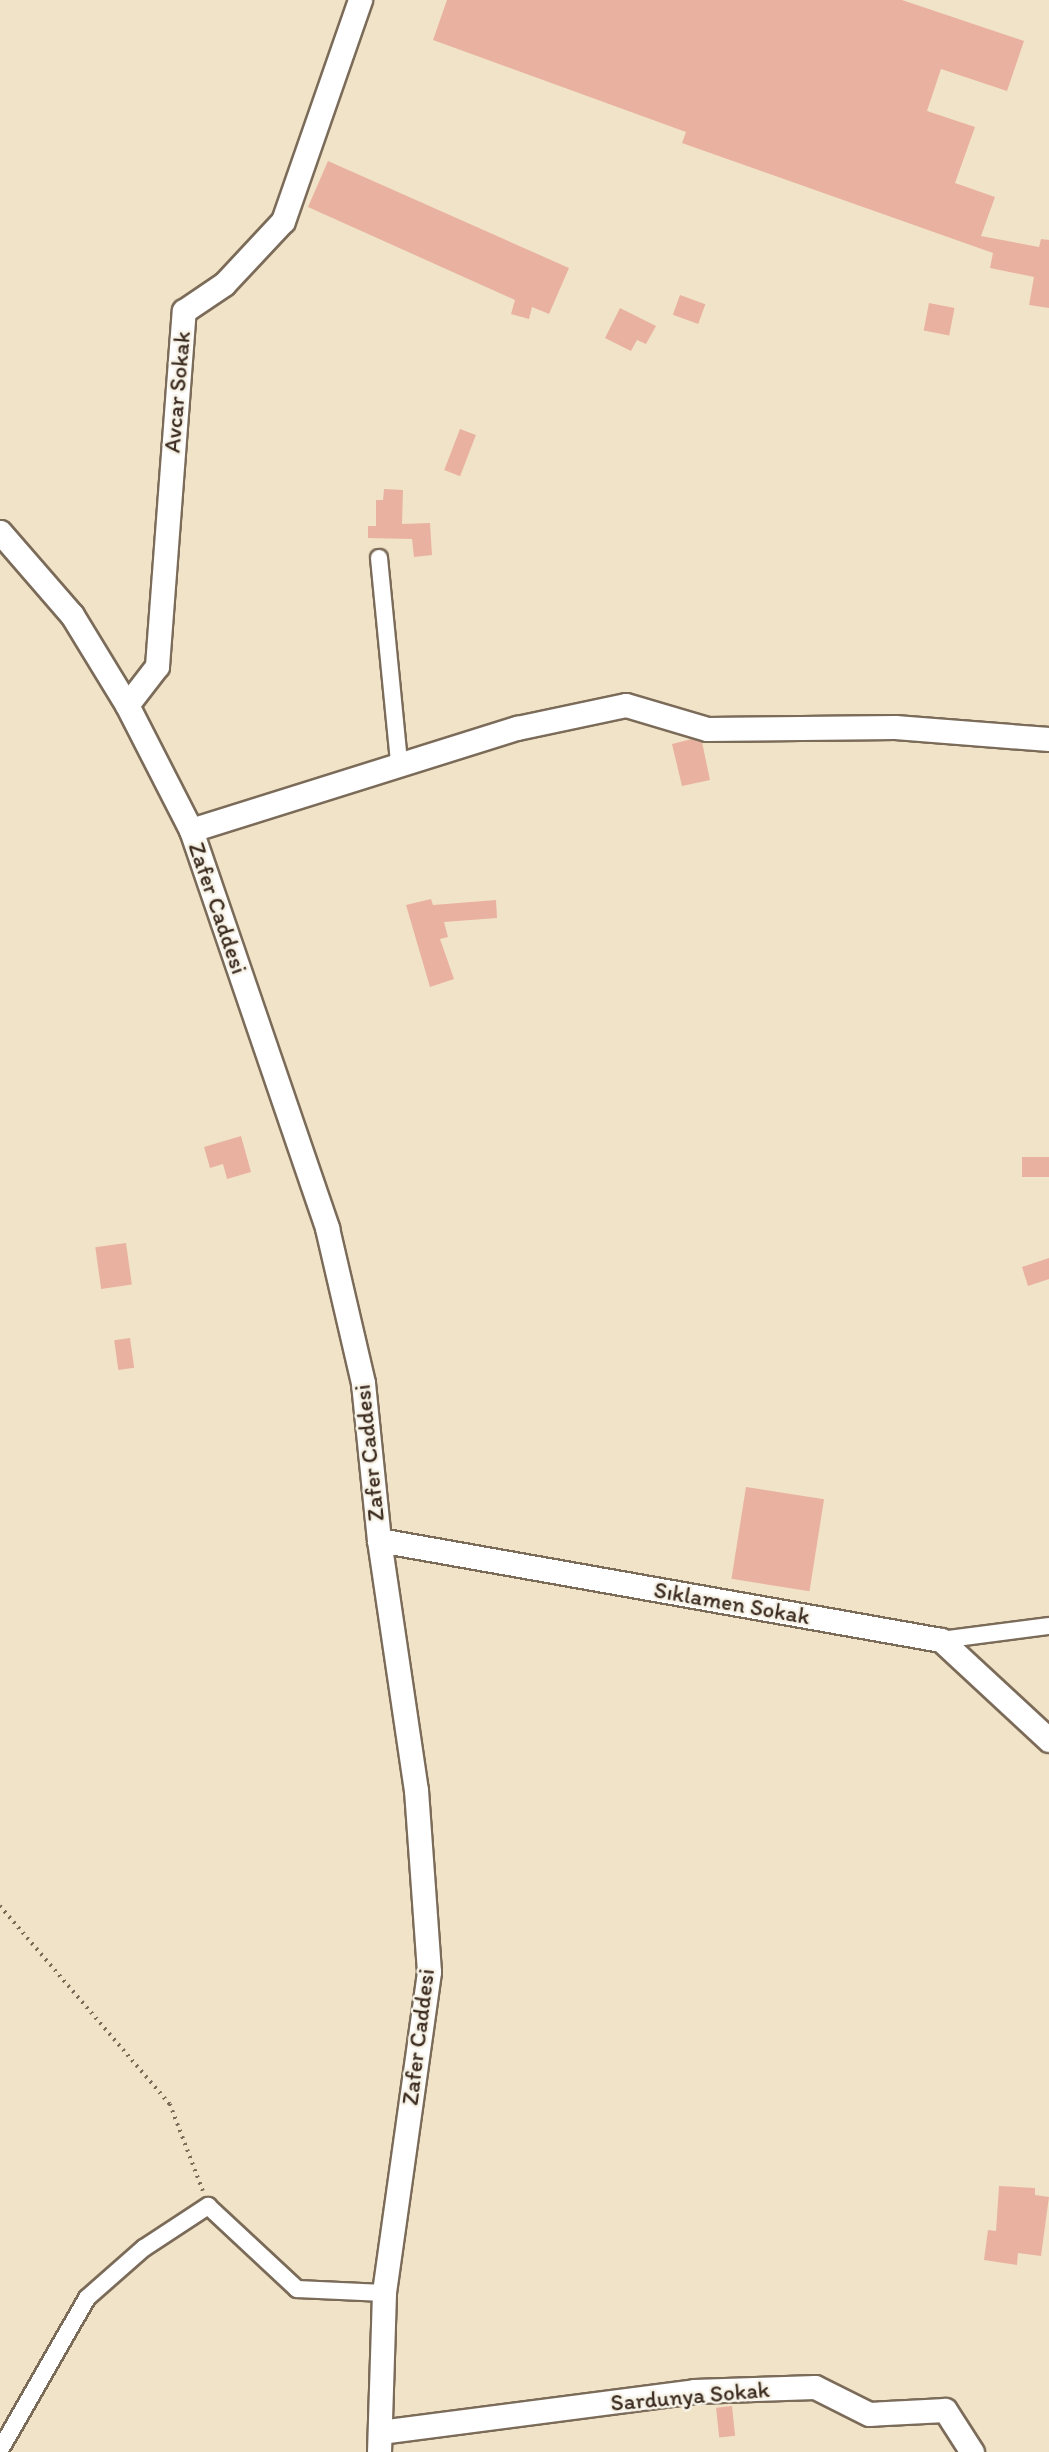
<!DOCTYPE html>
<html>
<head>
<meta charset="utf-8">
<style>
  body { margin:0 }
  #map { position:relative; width:1049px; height:2452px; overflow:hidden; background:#f1e3c7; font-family:Itim,sans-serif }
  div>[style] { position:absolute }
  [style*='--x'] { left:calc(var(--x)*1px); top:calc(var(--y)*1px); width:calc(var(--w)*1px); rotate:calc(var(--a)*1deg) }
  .building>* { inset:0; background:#e9b2a0; transform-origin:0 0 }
  .path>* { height:3.5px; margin-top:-1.75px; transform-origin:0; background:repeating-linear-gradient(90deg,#7b6b59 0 2px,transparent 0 7px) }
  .roads { filter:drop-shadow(2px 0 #7b6b59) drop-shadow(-2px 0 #7b6b59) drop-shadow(0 2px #7b6b59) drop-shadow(0 -2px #7b6b59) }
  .street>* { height:16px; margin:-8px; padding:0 8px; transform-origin:8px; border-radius:8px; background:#fff }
  .secondary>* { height:23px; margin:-11.5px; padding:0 11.5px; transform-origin:11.5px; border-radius:11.5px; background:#fff }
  span { translate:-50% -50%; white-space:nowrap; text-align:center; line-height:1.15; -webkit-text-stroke:5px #f7f3e8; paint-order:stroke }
  .street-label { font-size:23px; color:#3b2a1e }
</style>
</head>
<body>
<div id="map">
  <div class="building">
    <div style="clip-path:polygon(447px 0,902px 0,1024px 41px,1007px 91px,941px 69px,927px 111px,975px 127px,955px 183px,995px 197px,981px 236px,1039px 247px,1041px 239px,1049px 240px,1049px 308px,1029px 305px,1034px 277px,990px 268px,993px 253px,682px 143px,686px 132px,433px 40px)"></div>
    <div style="clip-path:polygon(328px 161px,569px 268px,549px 314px,532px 307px,529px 319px,511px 314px,515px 300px,308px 207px)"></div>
    <div style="left:680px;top:295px;width:27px;height:21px;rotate:20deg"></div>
    <div style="left:929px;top:303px;width:26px;height:28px;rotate:11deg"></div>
    <div style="clip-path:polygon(620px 308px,656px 326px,646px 344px,637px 340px,631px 351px,605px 338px)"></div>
    <div style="left:460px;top:429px;width:17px;height:44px;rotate:21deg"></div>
    <div style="clip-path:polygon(384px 489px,403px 490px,402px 524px,430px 523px,432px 555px,414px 557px,412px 539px,368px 538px,368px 526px,376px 526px,376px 500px,383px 500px)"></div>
    <div style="clip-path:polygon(692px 739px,702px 742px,710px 780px,682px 786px,672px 744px)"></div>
    <div style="clip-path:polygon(431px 899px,433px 905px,496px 900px,497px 918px,444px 922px,448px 937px,440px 939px,454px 979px,430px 987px,406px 905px)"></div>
    <div style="clip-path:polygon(241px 1136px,251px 1172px,227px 1179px,223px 1164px,210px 1168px,204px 1147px)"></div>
    <div style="left:1049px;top:1157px;width:20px;height:27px;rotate:90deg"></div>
    <div style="left:126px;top:1243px;width:42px;height:31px;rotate:82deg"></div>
    <div style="clip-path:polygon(1049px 1258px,1049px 1279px,1028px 1286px,1022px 1267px)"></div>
    <div style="left:130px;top:1338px;width:30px;height:16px;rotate:82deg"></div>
    <div style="left:746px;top:1487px;width:79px;height:93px;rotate:9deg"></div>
    <div style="clip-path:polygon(999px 2186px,1035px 2188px,1035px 2195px,1049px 2197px,1041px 2256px,1018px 2253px,1017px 2265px,984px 2260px,988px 2230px,996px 2231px)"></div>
    <div style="left:732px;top:2406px;width:30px;height:16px;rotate:84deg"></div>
  </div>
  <div class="path">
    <div style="--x:0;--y:1906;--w:261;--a:49.4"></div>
    <div style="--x:170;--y:2104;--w:93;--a:69.2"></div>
  </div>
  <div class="roads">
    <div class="street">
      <div style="--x:379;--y:558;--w:205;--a:84.4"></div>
      <div style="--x:941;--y:1640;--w:109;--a:-7.4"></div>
      <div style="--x:0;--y:2450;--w:175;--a:-60.2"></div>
      <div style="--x:87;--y:2298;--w:76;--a:-41.3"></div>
      <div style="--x:144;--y:2248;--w:77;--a:-33.3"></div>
      <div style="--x:208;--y:2206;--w:122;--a:43"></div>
      <div style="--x:297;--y:2289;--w:87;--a:2.6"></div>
    </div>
    <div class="secondary">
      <div style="--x:0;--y:532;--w:110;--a:49.1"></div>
      <div style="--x:72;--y:615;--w:105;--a:58.6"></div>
      <div style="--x:127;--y:705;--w:140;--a:62.9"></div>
      <div style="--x:191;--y:830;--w:421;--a:71.1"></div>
      <div style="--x:327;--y:1228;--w:159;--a:76.9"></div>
      <div style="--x:363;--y:1383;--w:158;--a:84.2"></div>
      <div style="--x:379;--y:1540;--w:253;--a:81.6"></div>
      <div style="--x:416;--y:1790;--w:182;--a:85.9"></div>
      <div style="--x:429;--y:1972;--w:324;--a:98"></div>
      <div style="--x:384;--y:2293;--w:159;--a:91.8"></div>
      <div style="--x:127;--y:705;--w:49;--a:-52.4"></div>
      <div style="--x:157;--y:666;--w:356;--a:-85.7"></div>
      <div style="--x:184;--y:311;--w:48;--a:-34"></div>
      <div style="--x:224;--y:284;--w:86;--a:-46.9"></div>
      <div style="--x:283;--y:221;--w:234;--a:-70.8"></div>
      <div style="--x:191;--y:830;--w:342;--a:-17.4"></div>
      <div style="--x:517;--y:728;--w:111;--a:-11.9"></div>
      <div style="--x:626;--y:705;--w:84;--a:16.5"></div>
      <div style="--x:707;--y:729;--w:188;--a:-0.6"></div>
      <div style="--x:895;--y:727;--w:154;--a:4.5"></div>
      <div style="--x:379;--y:1540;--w:571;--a:10.09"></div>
      <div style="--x:941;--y:1640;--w:147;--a:42.8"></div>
      <div style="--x:380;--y:2432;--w:317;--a:-7.4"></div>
      <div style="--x:694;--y:2391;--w:121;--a:-1.9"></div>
      <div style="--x:815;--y:2387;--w:60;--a:26.6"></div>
      <div style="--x:869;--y:2414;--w:76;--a:-3"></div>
      <div style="--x:945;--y:2410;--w:50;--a:57.3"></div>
    </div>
  </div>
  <div class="street-label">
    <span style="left:177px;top:392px;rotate:-85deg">Avcar Sokak</span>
    <span style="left:218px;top:908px;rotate:71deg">Zafer Caddesi</span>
    <span style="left:369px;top:1453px;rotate:-96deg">Zafer Caddesi</span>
    <span style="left:732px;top:1603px;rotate:10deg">Sıklamen Sokak</span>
    <span style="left:418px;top:2037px;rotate:-83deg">Zafer Caddesi</span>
    <span style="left:690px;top:2396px;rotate:-5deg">Sardunya Sokak</span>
  </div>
</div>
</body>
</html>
